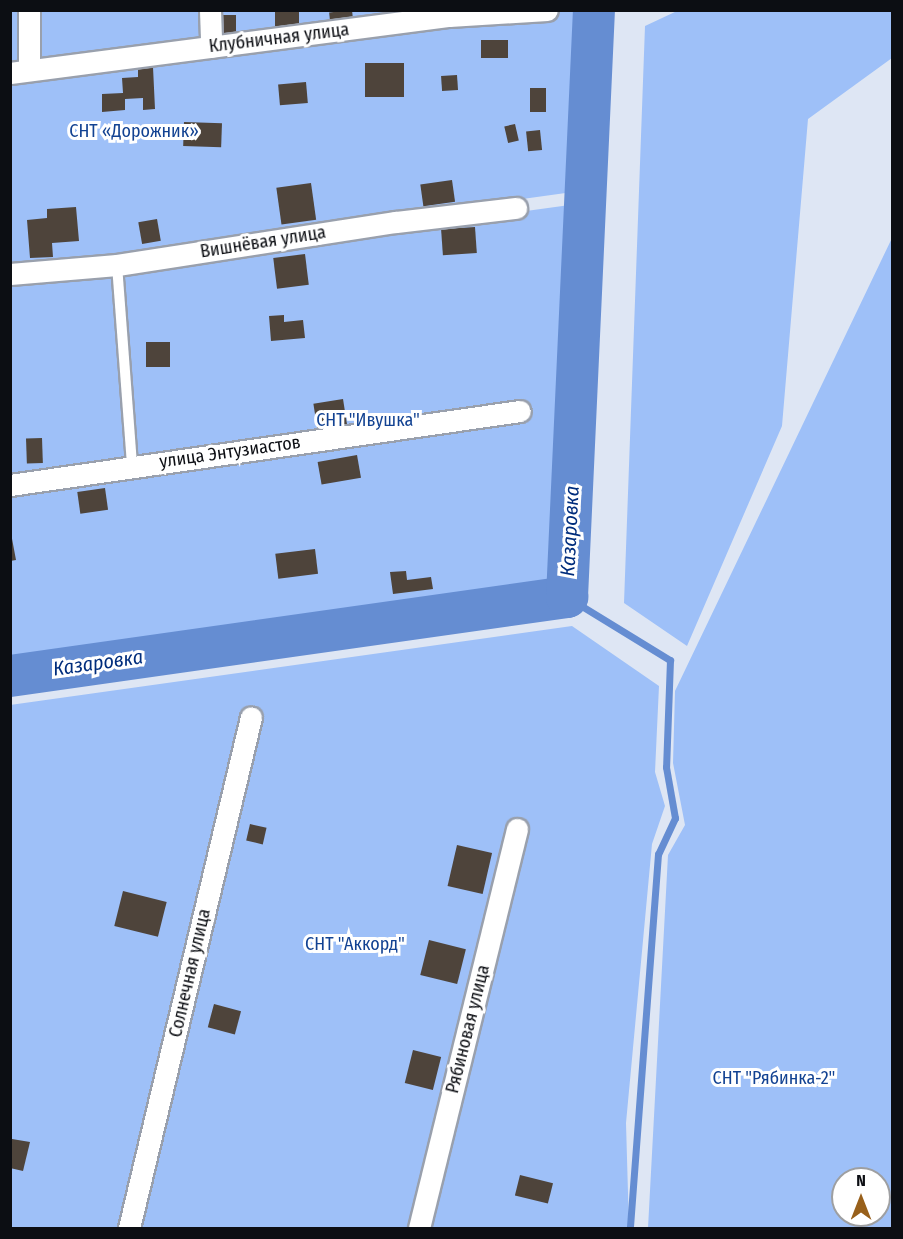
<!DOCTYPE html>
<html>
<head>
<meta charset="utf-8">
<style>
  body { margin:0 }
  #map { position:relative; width:903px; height:1239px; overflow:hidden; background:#dee6f4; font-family:"Fira Sans Condensed",sans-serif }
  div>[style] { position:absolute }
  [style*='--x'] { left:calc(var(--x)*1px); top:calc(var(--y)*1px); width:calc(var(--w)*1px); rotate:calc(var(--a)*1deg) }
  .green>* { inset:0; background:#9ec0f8 }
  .stream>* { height:7px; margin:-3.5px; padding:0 3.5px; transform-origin:3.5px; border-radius:3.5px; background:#658dd2 }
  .river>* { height:42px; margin:-21px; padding:0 21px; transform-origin:21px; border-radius:21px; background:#658dd2 }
  .building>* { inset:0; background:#4e443b; transform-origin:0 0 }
  .roads { filter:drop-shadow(2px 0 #99a0ad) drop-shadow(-2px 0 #99a0ad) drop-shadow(0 2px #99a0ad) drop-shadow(0 -2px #99a0ad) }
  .lane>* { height:10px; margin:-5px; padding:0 5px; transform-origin:5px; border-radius:5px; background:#fff }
  .street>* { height:21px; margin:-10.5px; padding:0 10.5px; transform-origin:10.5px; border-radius:10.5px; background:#fff }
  span { translate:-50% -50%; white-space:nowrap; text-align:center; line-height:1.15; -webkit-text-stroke:6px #fff; paint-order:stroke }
  .street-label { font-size:18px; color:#0c0e13 }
  .park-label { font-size:18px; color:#124292 }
  .water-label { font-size:20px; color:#002d7c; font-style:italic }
  .frame { position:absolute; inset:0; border:12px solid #0c0e13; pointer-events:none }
  .north { position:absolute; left:831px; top:1167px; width:60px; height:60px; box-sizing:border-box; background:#fff; border:2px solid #9e9fa1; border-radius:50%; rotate:0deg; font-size:16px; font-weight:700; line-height:24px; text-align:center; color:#0c0e13 }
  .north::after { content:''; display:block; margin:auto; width:21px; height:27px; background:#98601b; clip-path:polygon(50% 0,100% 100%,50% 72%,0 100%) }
</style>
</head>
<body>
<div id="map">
  <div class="green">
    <div style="clip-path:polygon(11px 11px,587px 11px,580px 191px,136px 253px,11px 265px)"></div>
    <div style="clip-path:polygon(677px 11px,892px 11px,892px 58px,808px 119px,782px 426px,687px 646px,624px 603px,645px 26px)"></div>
    <div style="clip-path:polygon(577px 204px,560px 581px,11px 657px,10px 283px)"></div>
    <div style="clip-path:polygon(evenodd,892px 238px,892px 1228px,648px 1228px,668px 855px,685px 825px,673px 763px,675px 691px,892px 238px,843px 1179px,879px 1179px,879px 1215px,843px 1215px,843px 1179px)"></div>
    <div style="clip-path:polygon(572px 626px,659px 686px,655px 772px,665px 806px,652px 844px,626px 1123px,629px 1228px,11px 1228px,10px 705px)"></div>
  </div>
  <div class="stream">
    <div style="--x:567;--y:597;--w:121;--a:31.5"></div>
    <div style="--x:670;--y:660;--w:107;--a:92.1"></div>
    <div style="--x:666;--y:767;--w:52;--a:80"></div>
    <div style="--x:675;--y:818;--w:40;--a:115"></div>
    <div style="--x:658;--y:854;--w:375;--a:94.3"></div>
  </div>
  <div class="river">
    <div style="--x:10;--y:676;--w:563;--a:-8.07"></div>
    <div style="--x:567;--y:597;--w:588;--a:-87.37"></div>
  </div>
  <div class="building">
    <div style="left:275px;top:10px;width:24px;height:16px"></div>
    <div style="left:352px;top:10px;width:10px;height:23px;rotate:84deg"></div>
    <div style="left:217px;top:15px;width:19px;height:19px"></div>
    <div style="left:508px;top:40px;width:18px;height:27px;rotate:90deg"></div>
    <div style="left:365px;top:63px;width:39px;height:34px"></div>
    <div style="clip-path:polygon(138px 67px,153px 67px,155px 109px,143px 110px,143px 98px,125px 99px,125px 110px,102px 112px,102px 94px,123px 93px,122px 78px,138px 77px)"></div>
    <div style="left:457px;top:75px;width:15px;height:16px;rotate:86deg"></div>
    <div style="left:306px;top:82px;width:21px;height:28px;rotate:85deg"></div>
    <div style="left:530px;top:88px;width:16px;height:24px"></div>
    <div style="left:184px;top:122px;width:38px;height:24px;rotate:2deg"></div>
    <div style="left:515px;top:124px;width:17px;height:11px;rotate:77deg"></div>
    <div style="left:540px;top:130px;width:20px;height:14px;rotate:84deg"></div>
    <div style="left:452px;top:180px;width:22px;height:32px;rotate:82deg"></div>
    <div style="left:311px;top:183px;width:37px;height:35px;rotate:82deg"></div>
    <div style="clip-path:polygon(76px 207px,79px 241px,52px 243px,53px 257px,30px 258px,27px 220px,47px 218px,47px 209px)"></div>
    <div style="left:157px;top:219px;width:22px;height:19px;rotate:80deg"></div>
    <div style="left:475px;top:227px;width:26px;height:34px;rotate:86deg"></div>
    <div style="left:305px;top:254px;width:31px;height:32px;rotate:83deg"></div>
    <div style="clip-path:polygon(284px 315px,284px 322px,303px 320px,305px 338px,271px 341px,269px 316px)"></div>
    <div style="left:146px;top:342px;width:24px;height:25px"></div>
    <div style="left:343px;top:399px;width:30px;height:30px;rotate:81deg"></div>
    <div style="left:42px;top:438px;width:25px;height:16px;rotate:88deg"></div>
    <div style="left:357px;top:455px;width:23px;height:40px;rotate:80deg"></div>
    <div style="left:105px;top:488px;width:22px;height:28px;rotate:82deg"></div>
    <div style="clip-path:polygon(10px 528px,16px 560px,10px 561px)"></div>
    <div style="left:315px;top:549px;width:25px;height:40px;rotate:83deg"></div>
    <div style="clip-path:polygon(406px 571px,407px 580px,431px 577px,433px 589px,393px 594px,390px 572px)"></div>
    <div style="left:250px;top:824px;width:17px;height:17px;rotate:13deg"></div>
    <div style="left:457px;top:845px;width:36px;height:42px;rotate:13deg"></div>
    <div style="left:123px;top:891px;width:45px;height:36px;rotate:14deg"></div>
    <div style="left:429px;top:940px;width:38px;height:36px;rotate:14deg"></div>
    <div style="left:214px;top:1004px;width:28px;height:24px;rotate:15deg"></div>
    <div style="left:413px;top:1050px;width:29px;height:34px;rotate:14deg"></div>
    <div style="clip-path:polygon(12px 1139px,30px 1142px,23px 1171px,10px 1168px)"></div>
    <div style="left:520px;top:1175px;width:34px;height:21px;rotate:14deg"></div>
  </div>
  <div class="roads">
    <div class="lane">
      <div style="--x:117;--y:265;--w:201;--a:85.7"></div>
    </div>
    <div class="street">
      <div style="--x:210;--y:10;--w:37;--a:88"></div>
      <div style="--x:29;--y:70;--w:60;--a:-90"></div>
      <div style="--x:10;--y:73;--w:443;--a:-7.4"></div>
      <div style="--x:449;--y:16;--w:98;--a:-3.5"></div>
      <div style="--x:10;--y:274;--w:107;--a:-4.8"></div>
      <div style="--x:117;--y:265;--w:282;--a:-8.8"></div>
      <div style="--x:396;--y:222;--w:121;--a:-6.7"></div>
      <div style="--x:10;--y:485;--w:515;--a:-8.26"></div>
      <div style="--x:129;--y:1228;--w:525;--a:-76.57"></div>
      <div style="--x:419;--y:1228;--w:411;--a:-76.2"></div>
    </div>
  </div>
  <div class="street-label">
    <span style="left:279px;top:38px;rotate:-7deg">Клубничная улица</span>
    <span style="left:263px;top:242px;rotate:-9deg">Вишнёвая улица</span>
    <span style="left:230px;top:452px;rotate:-8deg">улица Энтузиастов</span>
    <span style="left:190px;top:973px;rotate:-77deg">Солнечная улица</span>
    <span style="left:468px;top:1029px;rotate:-76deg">Рябиновая улица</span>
  </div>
  <div class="park-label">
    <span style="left:134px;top:131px">СНТ «Дорожник»</span>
    <span style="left:368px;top:420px">СНТ "Ивушка"</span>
    <span style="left:355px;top:944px">СНТ "Аккорд"</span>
    <span style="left:774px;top:1078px">СНТ "Рябинка-2"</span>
  </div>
  <div class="water-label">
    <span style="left:570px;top:531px;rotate:-87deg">Казаровка</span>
    <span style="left:98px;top:663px;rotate:-8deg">Казаровка</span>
  </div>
  <div class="frame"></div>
  <div class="north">N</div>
</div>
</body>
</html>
